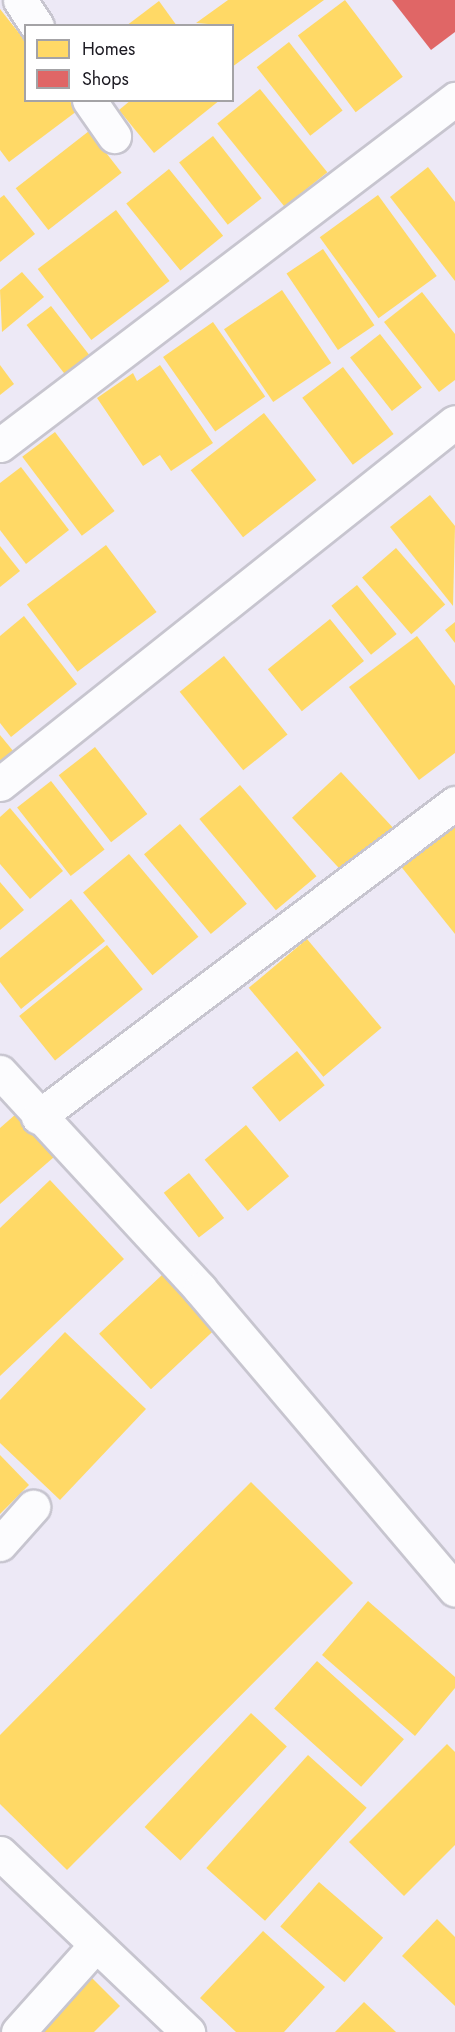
<!DOCTYPE html>
<html>
<head>
<meta charset="utf-8">
<style>
  body { margin:0 }
  #map { position:relative; width:455px; height:2032px; overflow:hidden; background:#ede9f6; font-family:Jost,sans-serif }
  div>[style] { position:absolute }
  [style*='--x'] { left:calc(var(--x)*1px); top:calc(var(--y)*1px); width:calc(var(--w)*1px); rotate:calc(var(--a)*1deg) }
  .homes>* { inset:0; background:#ffd966; transform-origin:0 0 }
  .shops>* { inset:0; background:#e06666 }
  .roads { filter:drop-shadow(2px 0 #c7c5cf) drop-shadow(-2px 0 #c7c5cf) drop-shadow(0 2px #c7c5cf) drop-shadow(0 -2px #c7c5cf) }
  .minor>* { height:33px; margin:-16.5px; padding:0 16.5px; transform-origin:16.5px; border-radius:16.5px; background:#fcfcfe }
  span { translate:-50% -50%; white-space:nowrap; text-align:center; line-height:1.15; -webkit-text-stroke:6px #fff; paint-order:stroke }
  .legend { position:absolute; left:24px; top:24px; width:210px; height:78px; box-sizing:border-box; background:#fff; border:2px solid #a4a3a6; margin:0; padding:8px 10px; list-style:none; font-size:18px; color:#1b1921 }
  .legend li { display:flex; align-items:center; gap:12px; height:30px }
  .legend b { width:30px; border:2px solid #a4a3a6 }
</style>
</head>
<body>
<div id="map">
  <div class="homes">
    <div style="clip-path:polygon(228px 0,324px 0,232px 67px,232px 26px,196px 23px)"></div>
    <div style="left:345px;top:0;width:96px;height:59px;rotate:53deg"></div>
    <div style="clip-path:polygon(159px 1px,177px 26px,126px 26px)"></div>
    <div style="clip-path:polygon(0 9px,26px 42px,26px 100px,69px 100px,77px 111px,9px 162px,0 150px)"></div>
    <div style="left:289px;top:42px;width:87px;height:41px;rotate:52deg"></div>
    <div style="left:260px;top:89px;width:107px;height:55px;rotate:51deg"></div>
    <div style="clip-path:polygon(131px 100px,220px 100px,154px 153px,119px 110px)"></div>
    <div style="left:89px;top:131px;width:53px;height:93px;rotate:52deg"></div>
    <div style="left:213px;top:136px;width:79px;height:43px;rotate:52deg"></div>
    <div style="clip-path:polygon(428px 167px,455px 202px,455px 281px,390px 197px)"></div>
    <div style="left:169px;top:169px;width:86px;height:55px;rotate:51deg"></div>
    <div style="clip-path:polygon(4px 195px,35px 234px,0 262px,0 198px)"></div>
    <div style="left:378px;top:195px;width:100px;height:72px;rotate:54deg"></div>
    <div style="left:116px;top:210px;width:89px;height:98px;rotate:53deg"></div>
    <div style="left:323px;top:249px;width:92px;height:44px;rotate:56deg"></div>
    <div style="clip-path:polygon(22px 272px,44px 297px,2px 332px,0 290px)"></div>
    <div style="left:282px;top:290px;width:88px;height:70px;rotate:56deg"></div>
    <div style="clip-path:polygon(422px 292px,455px 334px,455px 380px,439px 392px,384px 322px)"></div>
    <div style="left:51px;top:306px;width:68px;height:31px;rotate:52deg"></div>
    <div style="left:213px;top:322px;width:91px;height:61px;rotate:55deg"></div>
    <div style="left:380px;top:334px;width:68px;height:38px;rotate:52deg"></div>
    <div style="clip-path:polygon(0 365px,14px 384px,0 395px)"></div>
    <div style="clip-path:polygon(160px 365px,213px 443px,171px 471px,160px 455px,143px 466px,97px 398px,133px 373px,137px 381px)"></div>
    <div style="left:343px;top:367px;width:84px;height:51px;rotate:53deg"></div>
    <div style="left:264px;top:413px;width:85px;height:93px;rotate:52deg"></div>
    <div style="left:55px;top:432px;width:99px;height:41px;rotate:53deg"></div>
    <div style="clip-path:polygon(21px 467px,69px 530px,26px 564px,0 530px,0 483px)"></div>
    <div style="clip-path:polygon(430px 495px,455px 526px,453px 606px,390px 527px)"></div>
    <div style="left:106px;top:545px;width:84px;height:99px;rotate:53deg"></div>
    <div style="clip-path:polygon(0 546px,20px 571px,0 587px)"></div>
    <div style="left:396px;top:548px;width:75px;height:45px;rotate:49deg"></div>
    <div style="left:357px;top:585px;width:63px;height:33px;rotate:51deg"></div>
    <div style="clip-path:polygon(24px 616px,77px 684px,11px 737px,0 723px,0 636px)"></div>
    <div style="left:330px;top:619px;width:54px;height:80px;rotate:51deg"></div>
    <div style="clip-path:polygon(455px 622px,455px 643px,445px 630px)"></div>
    <div style="clip-path:polygon(417px 636px,455px 686px,455px 753px,419px 780px,349px 687px)"></div>
    <div style="left:224px;top:656px;width:101px;height:57px;rotate:51deg"></div>
    <div style="clip-path:polygon(0 735px,14px 752px,0 763px)"></div>
    <div style="left:95px;top:747px;width:85px;height:46px;rotate:52deg"></div>
    <div style="left:341px;top:772px;width:78px;height:67px;rotate:47deg"></div>
    <div style="left:51px;top:781px;width:87px;height:43px;rotate:52deg"></div>
    <div style="left:240px;top:785px;width:119px;height:53px;rotate:50deg"></div>
    <div style="clip-path:polygon(10px 808px,63px 871px,30px 899px,0 864px,0 817px)"></div>
    <div style="clip-path:polygon(455px 809px,455px 934px,395px 859px)"></div>
    <div style="left:180px;top:824px;width:104px;height:47px;rotate:50deg"></div>
    <div style="left:129px;top:854px;width:108px;height:60px;rotate:50deg"></div>
    <div style="clip-path:polygon(0 882px,24px 910px,0 930px)"></div>
    <div style="clip-path:polygon(71px 899px,105px 941px,21px 1009px,0 982px,0 958px)"></div>
    <div style="left:307px;top:939px;width:116px;height:76px;rotate:50deg"></div>
    <div style="left:107px;top:945px;width:57px;height:113px;rotate:51deg"></div>
    <div style="left:297px;top:1051px;width:44px;height:58px;rotate:51deg"></div>
    <div style="clip-path:polygon(16px 1114px,54px 1157px,0 1204px,0 1128px)"></div>
    <div style="left:246px;top:1125px;width:67px;height:54px;rotate:50deg"></div>
    <div style="left:189px;top:1173px;width:57px;height:32px;rotate:52deg"></div>
    <div style="clip-path:polygon(50px 1180px,124px 1259px,0 1376px,0 1228px)"></div>
    <div style="left:162px;top:1275px;width:76px;height:86px;rotate:47deg"></div>
    <div style="clip-path:polygon(65px 1332px,146px 1409px,60px 1500px,0 1443px,0 1400px)"></div>
    <div style="clip-path:polygon(0 1455px,29px 1485px,0 1514px)"></div>
    <div style="clip-path:polygon(251px 1482px,353px 1583px,67px 1870px,0 1804px,0 1735px)"></div>
    <div style="clip-path:polygon(368px 1601px,455px 1677px,455px 1688px,415px 1736px,322px 1655px)"></div>
    <div style="left:317px;top:1661px;width:117px;height:64px;rotate:42deg"></div>
    <div style="left:251px;top:1713px;width:49px;height:156px;rotate:43deg"></div>
    <div style="clip-path:polygon(447px 1744px,455px 1752px,455px 1845px,404px 1896px,349px 1842px)"></div>
    <div style="left:308px;top:1755px;width:79px;height:152px;rotate:42deg"></div>
    <div style="left:319px;top:1882px;width:85px;height:59px;rotate:41deg"></div>
    <div style="clip-path:polygon(437px 1919px,455px 1937px,455px 2006px,402px 1956px)"></div>
    <div style="clip-path:polygon(263px 1931px,325px 1987px,284px 2032px,236px 2032px,200px 1998px)"></div>
    <div style="clip-path:polygon(85px 1971px,120px 2006px,94px 2032px,25px 2032px)"></div>
    <div style="clip-path:polygon(364px 2002px,396px 2032px,335px 2032px)"></div>
  </div>
  <div class="shops">
    <div style="clip-path:polygon(392px 0,455px 0,455px 32px,431px 50px)"></div>
  </div>
  <div class="roads">
    <div class="minor">
      <div style="--x:20;--y:0;--w:31;--a:57"></div>
      <div style="--x:89;--y:100;--w:44;--a:55.2"></div>
      <div style="--x:0;--y:445;--w:572;--a:-37.25"></div>
      <div style="--x:0;--y:784;--w:581;--a:-38.51"></div>
      <div style="--x:0;--y:1072;--w:295;--a:47.3"></div>
      <div style="--x:200;--y:1289;--w:394;--a:49.7"></div>
      <div style="--x:38;--y:1117;--w:522;--a:-36.98"></div>
      <div style="--x:0;--y:1544;--w:50;--a:-48.3"></div>
      <div style="--x:0;--y:1853;--w:260;--a:43.6"></div>
      <div style="--x:18;--y:2032;--w:115;--a:-48.2"></div>
    </div>
  </div>
  <ul class="legend">
  <li><b style="height:16px;background:#ffd966"></b>Homes</li>
  <li><b style="height:16px;background:#e06666"></b>Shops</li>
  </ul>
</div>
</body>
</html>
